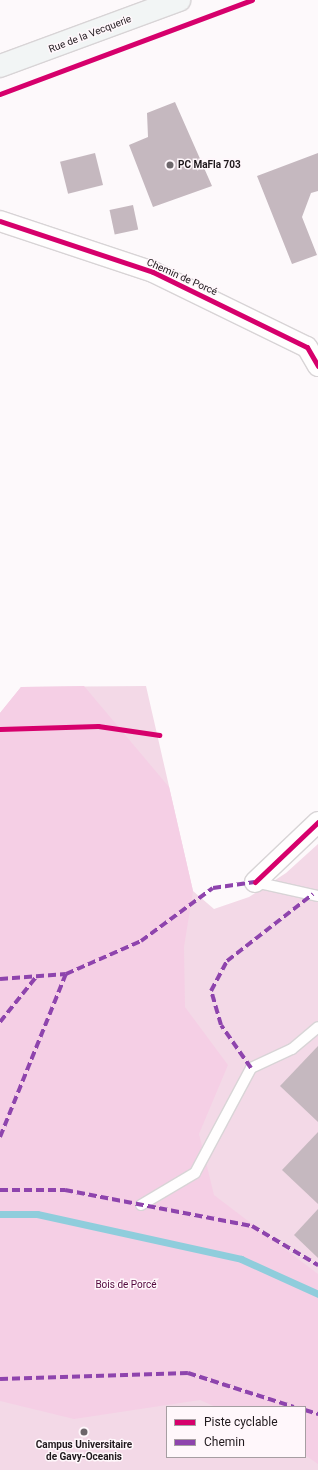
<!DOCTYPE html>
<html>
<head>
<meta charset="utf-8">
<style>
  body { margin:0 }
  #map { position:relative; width:318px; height:1470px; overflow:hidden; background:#fdf9fb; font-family:Roboto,sans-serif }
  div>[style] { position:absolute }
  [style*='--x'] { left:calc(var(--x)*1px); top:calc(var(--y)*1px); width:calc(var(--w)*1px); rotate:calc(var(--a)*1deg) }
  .green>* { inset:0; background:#f3d9e7 }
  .forest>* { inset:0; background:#f5cfe5 }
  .stream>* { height:7px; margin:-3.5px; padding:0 3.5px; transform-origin:3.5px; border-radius:3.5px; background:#8fcddc }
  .building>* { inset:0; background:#c5b8bf; transform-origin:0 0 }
  .roads { filter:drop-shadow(1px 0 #d8d4d6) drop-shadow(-1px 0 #d8d4d6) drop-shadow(0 1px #d8d4d6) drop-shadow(0 -1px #d8d4d6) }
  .service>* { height:10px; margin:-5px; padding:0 5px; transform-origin:5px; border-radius:5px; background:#fffefe }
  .minor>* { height:20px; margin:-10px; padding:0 10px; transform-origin:10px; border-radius:10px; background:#fffefe }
  .secondary>* { height:22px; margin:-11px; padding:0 11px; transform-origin:11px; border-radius:11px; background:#f2f5f5 }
  .quiet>* { height:4px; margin-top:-2px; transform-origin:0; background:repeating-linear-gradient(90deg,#8e44ad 0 8px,transparent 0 12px) }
  .cycleway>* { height:5px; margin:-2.5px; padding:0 2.5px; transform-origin:2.5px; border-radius:2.5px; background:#d6006c }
  .dots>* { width:11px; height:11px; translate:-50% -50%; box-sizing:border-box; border:2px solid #fff7fb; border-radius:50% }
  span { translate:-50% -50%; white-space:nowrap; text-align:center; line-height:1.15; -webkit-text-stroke:3px #fff7fb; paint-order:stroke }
  .street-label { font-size:10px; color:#20191d }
  .poi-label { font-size:10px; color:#20191d; font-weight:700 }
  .left { translate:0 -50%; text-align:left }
  .park-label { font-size:10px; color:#54083e }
  .legend { position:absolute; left:166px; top:1406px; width:140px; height:52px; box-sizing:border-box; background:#fff7fb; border:1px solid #a69ea2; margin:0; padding:5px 7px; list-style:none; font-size:12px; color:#20191d }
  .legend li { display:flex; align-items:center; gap:8px; height:20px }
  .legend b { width:20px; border:1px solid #a69ea2 }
</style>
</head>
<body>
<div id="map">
  <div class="green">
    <div style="clip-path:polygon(evenodd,146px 686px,193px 891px,214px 909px,249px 897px,286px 873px,318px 844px,318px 1470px,0 1470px,0 713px,21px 687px,146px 686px,167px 1407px,305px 1407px,305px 1457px,167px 1457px,167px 1407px)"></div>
  </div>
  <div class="forest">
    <div style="clip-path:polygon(84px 686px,169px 787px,193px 891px,184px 947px,185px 1007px,228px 1065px,199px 1134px,214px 1195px,318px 1274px,318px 1464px,305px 1455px,305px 1407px,216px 1407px,200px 1400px,74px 1419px,0 1401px,0 713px,21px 687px)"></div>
  </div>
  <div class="stream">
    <div style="--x:0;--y:1214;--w:37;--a:0"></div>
    <div style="--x:37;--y:1214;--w:209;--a:12.4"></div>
    <div style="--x:241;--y:1259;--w:85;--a:24.4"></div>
  </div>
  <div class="building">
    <div style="clip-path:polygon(175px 102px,212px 186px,153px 207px,129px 145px,148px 137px,147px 113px)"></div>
    <div style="left:95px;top:153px;width:33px;height:36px;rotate:76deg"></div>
    <div style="clip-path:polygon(318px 153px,318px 191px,311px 193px,302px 217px,317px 255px,292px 264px,257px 176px)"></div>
    <div style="left:133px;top:205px;width:25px;height:24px;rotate:78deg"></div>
    <div style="clip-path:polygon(318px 1046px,318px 1122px,280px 1086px)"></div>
    <div style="clip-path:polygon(318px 1132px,318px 1204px,282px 1170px)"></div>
    <div style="clip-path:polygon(318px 1209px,318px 1258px,294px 1235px)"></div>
  </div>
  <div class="roads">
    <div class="service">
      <div style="--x:255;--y:882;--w:65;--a:12.5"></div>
      <div style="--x:141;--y:1205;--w:63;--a:-30.7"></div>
      <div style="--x:195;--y:1173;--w:119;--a:-61.9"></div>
      <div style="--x:251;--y:1068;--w:45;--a:-24.9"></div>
      <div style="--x:292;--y:1049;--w:34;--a:-40"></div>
    </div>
    <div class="minor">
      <div style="--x:0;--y:221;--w:161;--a:18.4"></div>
      <div style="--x:153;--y:272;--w:171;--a:26"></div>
      <div style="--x:307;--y:347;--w:22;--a:60"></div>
      <div style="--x:255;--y:882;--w:87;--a:-43.6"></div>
    </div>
    <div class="secondary">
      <div style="--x:0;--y:66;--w:191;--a:-20.2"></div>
    </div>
  </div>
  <div class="quiet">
    <div style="--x:0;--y:979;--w:66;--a:-4.3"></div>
    <div style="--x:66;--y:974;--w:82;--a:-23.7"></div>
    <div style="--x:141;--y:941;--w:89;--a:-36.4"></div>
    <div style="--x:213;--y:888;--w:42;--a:-8.1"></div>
    <div style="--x:0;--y:1022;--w:58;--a:-51.3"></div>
    <div style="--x:251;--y:1068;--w:52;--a:-124.9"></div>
    <div style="--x:221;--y:1025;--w:35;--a:-106"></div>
    <div style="--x:211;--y:991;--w:34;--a:-62"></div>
    <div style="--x:227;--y:961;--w:109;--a:-37.9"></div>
    <div style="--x:0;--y:1137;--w:176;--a:-68"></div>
    <div style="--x:0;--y:1190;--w:65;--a:0"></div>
    <div style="--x:65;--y:1190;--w:190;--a:10.9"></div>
    <div style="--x:252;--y:1226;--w:77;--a:30.6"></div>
    <div style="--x:0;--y:1379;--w:188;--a:-1.8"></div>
    <div style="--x:188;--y:1373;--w:111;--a:17.8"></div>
    <div style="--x:305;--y:1410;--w:14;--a:17"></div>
  </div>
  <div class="cycleway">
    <div style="--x:0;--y:94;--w:269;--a:-20.5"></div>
    <div style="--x:0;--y:221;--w:161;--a:18.4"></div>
    <div style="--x:153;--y:272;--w:171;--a:26"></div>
    <div style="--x:307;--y:347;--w:22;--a:60"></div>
    <div style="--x:0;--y:729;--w:98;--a:-1.8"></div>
    <div style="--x:98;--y:726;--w:62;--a:8.4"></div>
    <div style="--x:255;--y:882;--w:87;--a:-43.6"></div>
  </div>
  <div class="dots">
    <div style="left:170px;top:165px;background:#6d676b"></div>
    <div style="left:84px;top:1432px;background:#6d676b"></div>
  </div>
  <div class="street-label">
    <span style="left:90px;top:34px;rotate:-21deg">Rue de la Vecquerie</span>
    <span style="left:182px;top:277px;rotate:24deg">Chemin de Porcé</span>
  </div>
  <div class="poi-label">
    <span class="left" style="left:178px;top:165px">PC MaFla 703</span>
    <span style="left:84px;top:1450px">Campus Universitaire<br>de Gavy-Oceanis</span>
  </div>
  <div class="park-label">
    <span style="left:126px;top:1285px">Bois de Porcé</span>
  </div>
  <ul class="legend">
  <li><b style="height:5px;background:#d6006c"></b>Piste cyclable</li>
  <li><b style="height:5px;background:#8e44ad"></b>Chemin</li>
  </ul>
</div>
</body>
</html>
